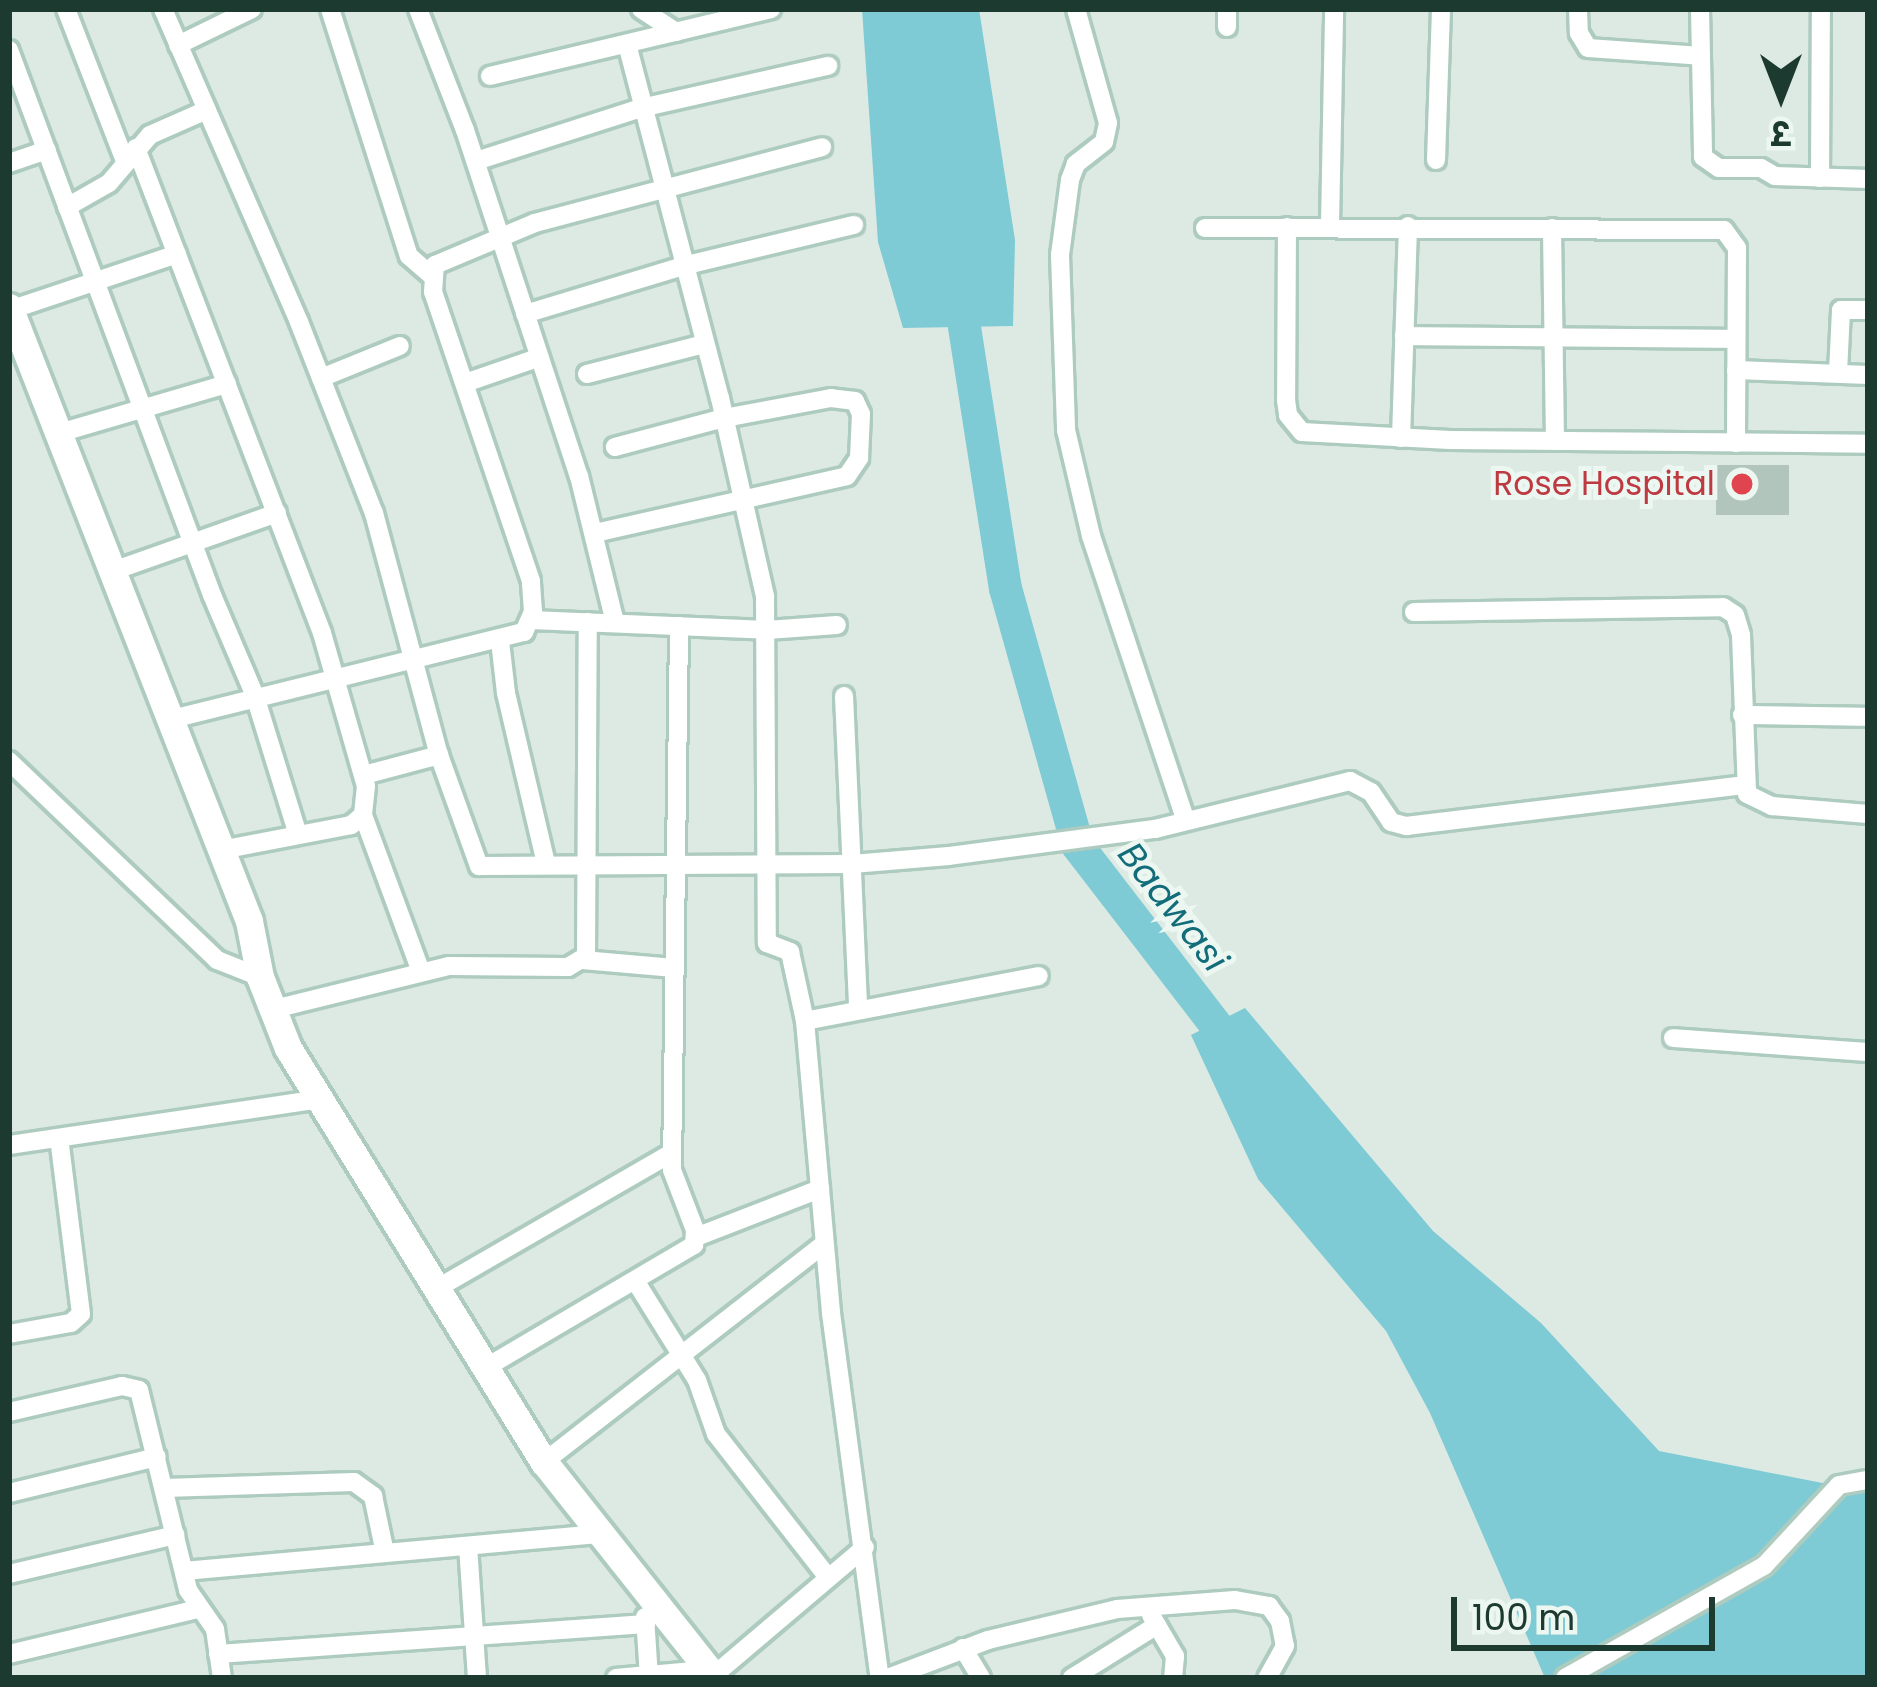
<!DOCTYPE html>
<html>
<head>
<meta charset="utf-8">
<style>
  body { margin:0 }
  #map { position:relative; width:1877px; height:1687px; overflow:hidden; background:#dceae3; font-family:Poppins,"Noto Sans Devanagari",sans-serif }
  div>[style] { position:absolute }
  [style*='--x'] { left:calc(var(--x)*1px); top:calc(var(--y)*1px); width:calc(var(--w)*1px); rotate:calc(var(--a)*1deg) }
  .water>* { inset:0; background:#7ecad5 }
  .river>* { height:33px; margin:-16.5px; padding:0 16.5px; transform-origin:16.5px; border-radius:16.5px; background:#7ecad5 }
  .building>* { inset:0; background:#b1c5bc; transform-origin:0 0 }
  .roads { filter:drop-shadow(3px 0 #aecbbf) drop-shadow(-3px 0 #aecbbf) drop-shadow(0 3px #aecbbf) drop-shadow(0 -3px #aecbbf) }
  .street>* { height:18px; margin:-9px; padding:0 9px; transform-origin:9px; border-radius:9px; background:#fff }
  .secondary>* { height:27px; margin:-13.5px; padding:0 13.5px; transform-origin:13.5px; border-radius:13.5px; background:#fff }
  .dots>* { width:33px; height:33px; translate:-50% -50%; box-sizing:border-box; border:6px solid #ecf7f1; border-radius:50% }
  span { translate:-50% -50%; white-space:nowrap; text-align:center; line-height:1.15; -webkit-text-stroke:10px #ecf7f1; paint-order:stroke }
  .health-label { font-size:33px; color:#be3a42 }
  .right { translate:-100% -50%; text-align:right }
  .water-label { font-size:36px; color:#136c7a; font-style:italic }
  .frame { position:absolute; inset:0; border:12px solid #1d3a31; pointer-events:none }
  .north { position:absolute; left:1721px; top:36px; width:120px; height:120px; -webkit-text-stroke:9px #ecf7f1; paint-order:stroke; rotate:180deg; font-size:33px; font-weight:700; line-height:48px; text-align:center; color:#1d3a31 }
  .north::after { content:''; display:block; margin:auto; width:42px; height:54px; background:#1d3a31; clip-path:polygon(50% 0,100% 100%,50% 72%,0 100%) }
  .scale { position:absolute; left:1451px; top:1597px; width:264px; height:54px; box-sizing:border-box; border:6px solid #1d3a31; border-top:0; padding-left:15px; font-size:36px; line-height:42px; white-space:nowrap; color:#1d3a31; -webkit-text-stroke:9px #ecf7f1; paint-order:stroke }
</style>
</head>
<body>
<div id="map">
  <div class="water">
    <div style="clip-path:polygon(862px 9px,979px 9px,1015px 240px,1013px 326px,903px 328px,878px 242px)"></div>
    <div style="clip-path:polygon(1245px 1008px,1433px 1231px,1541px 1323px,1659px 1451px,1868px 1492px,1868px 1678px,1545px 1678px,1430px 1413px,1386px 1331px,1258px 1179px,1191px 1035px)"></div>
  </div>
  <div class="river">
    <div style="--x:957;--y:282;--w:310;--a:81.1"></div>
    <div style="--x:1005;--y:588;--w:267;--a:74.3"></div>
    <div style="--x:1077;--y:845;--w:265;--a:52.4"></div>
  </div>
  <div class="building">
    <div style="left:1716px;top:465px;width:73px;height:50px"></div>
  </div>
  <div class="roads">
    <div class="street">
      <div style="--x:66;--y:9;--w:163;--a:68.8"></div>
      <div style="--x:163;--y:9;--w:341;--a:66.5"></div>
      <div style="--x:299;--y:322;--w:205;--a:68.6"></div>
      <div style="--x:374;--y:513;--w:251;--a:75"></div>
      <div style="--x:439;--y:755;--w:118;--a:70.2"></div>
      <div style="--x:479;--y:866;--w:373;--a:-0.3"></div>
      <div style="--x:852;--y:864;--w:97;--a:-4.7"></div>
      <div style="--x:949;--y:856;--w:208;--a:-7.5"></div>
      <div style="--x:1155;--y:829;--w:201;--a:-13.8"></div>
      <div style="--x:1350;--y:781;--w:24;--a:28"></div>
      <div style="--x:1371;--y:792;--w:36;--a:56"></div>
      <div style="--x:1391;--y:822;--w:16;--a:15"></div>
      <div style="--x:1406;--y:826;--w:340;--a:-6.9"></div>
      <div style="--x:330;--y:9;--w:259;--a:72.3"></div>
      <div style="--x:409;--y:256;--w:29;--a:41"></div>
      <div style="--x:418;--y:9;--w:130;--a:68.8"></div>
      <div style="--x:465;--y:130;--w:364;--a:71.8"></div>
      <div style="--x:579;--y:476;--w:151;--a:76.2"></div>
      <div style="--x:641;--y:9;--w:42;--a:33.3"></div>
      <div style="--x:1076;--y:9;--w:118;--a:74.3"></div>
      <div style="--x:1108;--y:123;--w:19;--a:102"></div>
      <div style="--x:1104;--y:142;--w:36;--a:142"></div>
      <div style="--x:1076;--y:164;--w:17;--a:111"></div>
      <div style="--x:1070;--y:180;--w:76;--a:97.6"></div>
      <div style="--x:1060;--y:255;--w:175;--a:88"></div>
      <div style="--x:1066;--y:430;--w:109;--a:76.7"></div>
      <div style="--x:1091;--y:536;--w:300;--a:71.6"></div>
      <div style="--x:1578;--y:9;--w:24;--a:88"></div>
      <div style="--x:1579;--y:33;--w:17;--a:59"></div>
      <div style="--x:1588;--y:48;--w:113;--a:4"></div>
      <div style="--x:1700;--y:9;--w:148;--a:88.8"></div>
      <div style="--x:1703;--y:157;--w:19;--a:35"></div>
      <div style="--x:1719;--y:168;--w:42;--a:0"></div>
      <div style="--x:1761;--y:168;--w:16;--a:30"></div>
      <div style="--x:1775;--y:176;--w:93;--a:1.8"></div>
      <div style="--x:1227;--y:27;--w:18;--a:-90"></div>
      <div style="--x:627;--y:44;--w:366;--a:75.3"></div>
      <div style="--x:720;--y:398;--w:203;--a:77.2"></div>
      <div style="--x:765;--y:596;--w:347;--a:89.7"></div>
      <div style="--x:767;--y:943;--w:25;--a:21"></div>
      <div style="--x:790;--y:952;--w:71;--a:77.7"></div>
      <div style="--x:805;--y:1021;--w:293;--a:84.9"></div>
      <div style="--x:831;--y:1313;--w:368;--a:82.4"></div>
      <div style="--x:178;--y:45;--w:82;--a:-25.9"></div>
      <div style="--x:9;--y:50;--w:582;--a:69.57"></div>
      <div style="--x:212;--y:595;--w:110;--a:66.9"></div>
      <div style="--x:255;--y:696;--w:145;--a:72.8"></div>
      <div style="--x:490;--y:76;--w:289;--a:-13.4"></div>
      <div style="--x:136;--y:148;--w:519;--a:69.02"></div>
      <div style="--x:322;--y:633;--w:159;--a:74"></div>
      <div style="--x:366;--y:786;--w:29;--a:96"></div>
      <div style="--x:363;--y:815;--w:16;--a:140"></div>
      <div style="--x:351;--y:825;--w:132;--a:169.1"></div>
      <div style="--x:1436;--y:160;--w:151;--a:-88.1"></div>
      <div style="--x:476;--y:161;--w:173;--a:-17.8"></div>
      <div style="--x:641;--y:108;--w:192;--a:-12.7"></div>
      <div style="--x:9;--y:163;--w:40;--a:-18.9"></div>
      <div style="--x:1820;--y:178;--w:169;--a:-89.7"></div>
      <div style="--x:67;--y:207;--w:48;--a:-29.7"></div>
      <div style="--x:109;--y:183;--w:63;--a:-49.5"></div>
      <div style="--x:150;--y:135;--w:62;--a:-23.7"></div>
      <div style="--x:1330;--y:225;--w:216;--a:-88.9"></div>
      <div style="--x:1287;--y:227;--w:173;--a:90.3"></div>
      <div style="--x:1286;--y:400;--w:15;--a:82"></div>
      <div style="--x:1288;--y:415;--w:22;--a:51"></div>
      <div style="--x:1302;--y:432;--w:148;--a:3.1"></div>
      <div style="--x:1450;--y:440;--w:418;--a:0.5"></div>
      <div style="--x:1205;--y:228;--w:519;--a:0.22"></div>
      <div style="--x:1724;--y:230;--w:22;--a:54"></div>
      <div style="--x:1737;--y:248;--w:195;--a:90.3"></div>
      <div style="--x:1552;--y:228;--w:213;--a:89.2"></div>
      <div style="--x:10;--y:310;--w:176;--a:-18.5"></div>
      <div style="--x:525;--y:314;--w:165;--a:-16.9"></div>
      <div style="--x:683;--y:266;--w:176;--a:-13.5"></div>
      <div style="--x:1404;--y:336;--w:332;--a:0.5"></div>
      <div style="--x:1736;--y:370;--w:132;--a:2.2"></div>
      <div style="--x:1838;--y:372;--w:62;--a:-87.2"></div>
      <div style="--x:1841;--y:310;--w:27;--a:0"></div>
      <div style="--x:587;--y:374;--w:121;--a:-14.4"></div>
      <div style="--x:321;--y:378;--w:85;--a:-22.1"></div>
      <div style="--x:465;--y:383;--w:79;--a:-19.1"></div>
      <div style="--x:59;--y:433;--w:175;--a:-16.3"></div>
      <div style="--x:1401;--y:438;--w:212;--a:-88.1"></div>
      <div style="--x:595;--y:533;--w:258;--a:-12.7"></div>
      <div style="--x:847;--y:476;--w:22;--a:-56"></div>
      <div style="--x:859;--y:458;--w:44;--a:-87.4"></div>
      <div style="--x:861;--y:414;--w:14;--a:-115"></div>
      <div style="--x:855;--y:401;--w:24;--a:-173"></div>
      <div style="--x:831;--y:398;--w:109;--a:169.4"></div>
      <div style="--x:724;--y:418;--w:113;--a:165.1"></div>
      <div style="--x:113;--y:571;--w:174;--a:-19.5"></div>
      <div style="--x:1414;--y:612;--w:309;--a:-0.9"></div>
      <div style="--x:1723;--y:607;--w:14;--a:34"></div>
      <div style="--x:1735;--y:615;--w:21;--a:73"></div>
      <div style="--x:1741;--y:635;--w:159;--a:87.8"></div>
      <div style="--x:1747;--y:794;--w:28;--a:26"></div>
      <div style="--x:1772;--y:806;--w:96;--a:4.8"></div>
      <div style="--x:531;--y:620;--w:236;--a:2.4"></div>
      <div style="--x:767;--y:630;--w:70;--a:-4.1"></div>
      <div style="--x:500;--y:641;--w:52;--a:83.4"></div>
      <div style="--x:506;--y:693;--w:175;--a:76.8"></div>
      <div style="--x:844;--y:696;--w:313;--a:87.4"></div>
      <div style="--x:1742;--y:715;--w:126;--a:0.9"></div>
      <div style="--x:172;--y:719;--w:363;--a:-13.9"></div>
      <div style="--x:524;--y:632;--w:22;--a:-66"></div>
      <div style="--x:533;--y:612;--w:31;--a:-94"></div>
      <div style="--x:531;--y:581;--w:305;--a:-108.7"></div>
      <div style="--x:433;--y:292;--w:27;--a:-86"></div>
      <div style="--x:435;--y:265;--w:108;--a:-22.8"></div>
      <div style="--x:535;--y:223;--w:297;--a:-14.8"></div>
      <div style="--x:9;--y:761;--w:288;--a:43.7"></div>
      <div style="--x:217;--y:960;--w:46;--a:21.6"></div>
      <div style="--x:364;--y:775;--w:78;--a:-14.9"></div>
      <div style="--x:363;--y:815;--w:167;--a:69.7"></div>
      <div style="--x:583;--y:960;--w:91;--a:5"></div>
      <div style="--x:270;--y:1010;--w:184;--a:-13.8"></div>
      <div style="--x:449;--y:966;--w:119;--a:0.5"></div>
      <div style="--x:568;--y:967;--w:21;--a:-31"></div>
      <div style="--x:586;--y:956;--w:334;--a:-89.7"></div>
      <div style="--x:805;--y:1021;--w:238;--a:-10.9"></div>
      <div style="--x:1673;--y:1038;--w:196;--a:4.1"></div>
      <div style="--x:9;--y:1145;--w:316;--a:-8.4"></div>
      <div style="--x:696;--y:1237;--w:133;--a:-21.2"></div>
      <div style="--x:636;--y:1282;--w:115;--a:58.1"></div>
      <div style="--x:697;--y:1380;--w:57;--a:70.6"></div>
      <div style="--x:716;--y:1434;--w:179;--a:52"></div>
      <div style="--x:436;--y:1289;--w:272;--a:-30"></div>
      <div style="--x:9;--y:1334;--w:63;--a:-10.1"></div>
      <div style="--x:71;--y:1323;--w:13;--a:-42"></div>
      <div style="--x:81;--y:1314;--w:177;--a:-97.1"></div>
      <div style="--x:485;--y:1368;--w:243;--a:-30.5"></div>
      <div style="--x:694;--y:1245;--w:15;--a:-86"></div>
      <div style="--x:695;--y:1230;--w:64;--a:-111"></div>
      <div style="--x:672;--y:1170;--w:544;--a:-89.26"></div>
      <div style="--x:9;--y:1412;--w:116;--a:-13"></div>
      <div style="--x:122;--y:1386;--w:17;--a:13"></div>
      <div style="--x:139;--y:1390;--w:206;--a:76.2"></div>
      <div style="--x:188;--y:1590;--w:47;--a:55.3"></div>
      <div style="--x:215;--y:1629;--w:49;--a:81.9"></div>
      <div style="--x:544;--y:1462;--w:355;--a:-37.9"></div>
      <div style="--x:164;--y:1488;--w:190;--a:-1.8"></div>
      <div style="--x:354;--y:1482;--w:24;--a:36"></div>
      <div style="--x:373;--y:1496;--w:58;--a:78.1"></div>
      <div style="--x:9;--y:1493;--w:152;--a:-13.7"></div>
      <div style="--x:468;--y:1546;--w:132;--a:86.1"></div>
      <div style="--x:184;--y:1571;--w:419;--a:-5.1"></div>
      <div style="--x:9;--y:1574;--w:171;--a:-13.2"></div>
      <div style="--x:1151;--y:1615;--w:48;--a:59.7"></div>
      <div style="--x:1175;--y:1656;--w:22;--a:95"></div>
      <div style="--x:645;--y:1617;--w:61;--a:86.2"></div>
      <div style="--x:963;--y:1648;--w:35;--a:59"></div>
      <div style="--x:9;--y:1654;--w:194;--a:-13.4"></div>
      <div style="--x:218;--y:1654;--w:429;--a:-4"></div>
      <div style="--x:713;--y:1676;--w:199;--a:-40.3"></div>
      <div style="--x:616;--y:1678;--w:77;--a:-5.2"></div>
      <div style="--x:888;--y:1678;--w:107;--a:-20.8"></div>
      <div style="--x:988;--y:1640;--w:133;--a:-13.5"></div>
      <div style="--x:1117;--y:1609;--w:118;--a:-4.4"></div>
      <div style="--x:1235;--y:1600;--w:35;--a:10"></div>
      <div style="--x:1269;--y:1606;--w:19;--a:54"></div>
      <div style="--x:1280;--y:1621;--w:25;--a:79"></div>
      <div style="--x:1285;--y:1646;--w:37;--a:119"></div>
      <div style="--x:1072;--y:1678;--w:100;--a:-31.9"></div>
      <div style="--x:1565;--y:1678;--w:228;--a:-29.4"></div>
      <div style="--x:1764;--y:1566;--w:110;--a:-47.2"></div>
      <div style="--x:1839;--y:1485;--w:29;--a:-10"></div>
    </div>
    <div class="secondary">
      <div style="--x:9;--y:307;--w:659;--a:68.65"></div>
      <div style="--x:249;--y:921;--w:57;--a:78.9"></div>
      <div style="--x:260;--y:977;--w:76;--a:68.5"></div>
      <div style="--x:288;--y:1048;--w:487;--a:58.3"></div>
      <div style="--x:544;--y:1462;--w:275;--a:51.6"></div>
    </div>
  </div>
  <div class="dots">
    <div style="left:1742px;top:484px;background:#e0444e"></div>
  </div>
  <div class="health-label">
    <span class="right" style="left:1715px;top:484px">Rose Hospital</span>
  </div>
  <div class="water-label">
    <span style="left:1173px;top:907px;rotate:52deg">Badwasi</span>
  </div>
  <div class="frame"></div>
  <div class="north">उ</div>
  <div class="scale">100 m</div>
</div>
</body>
</html>
